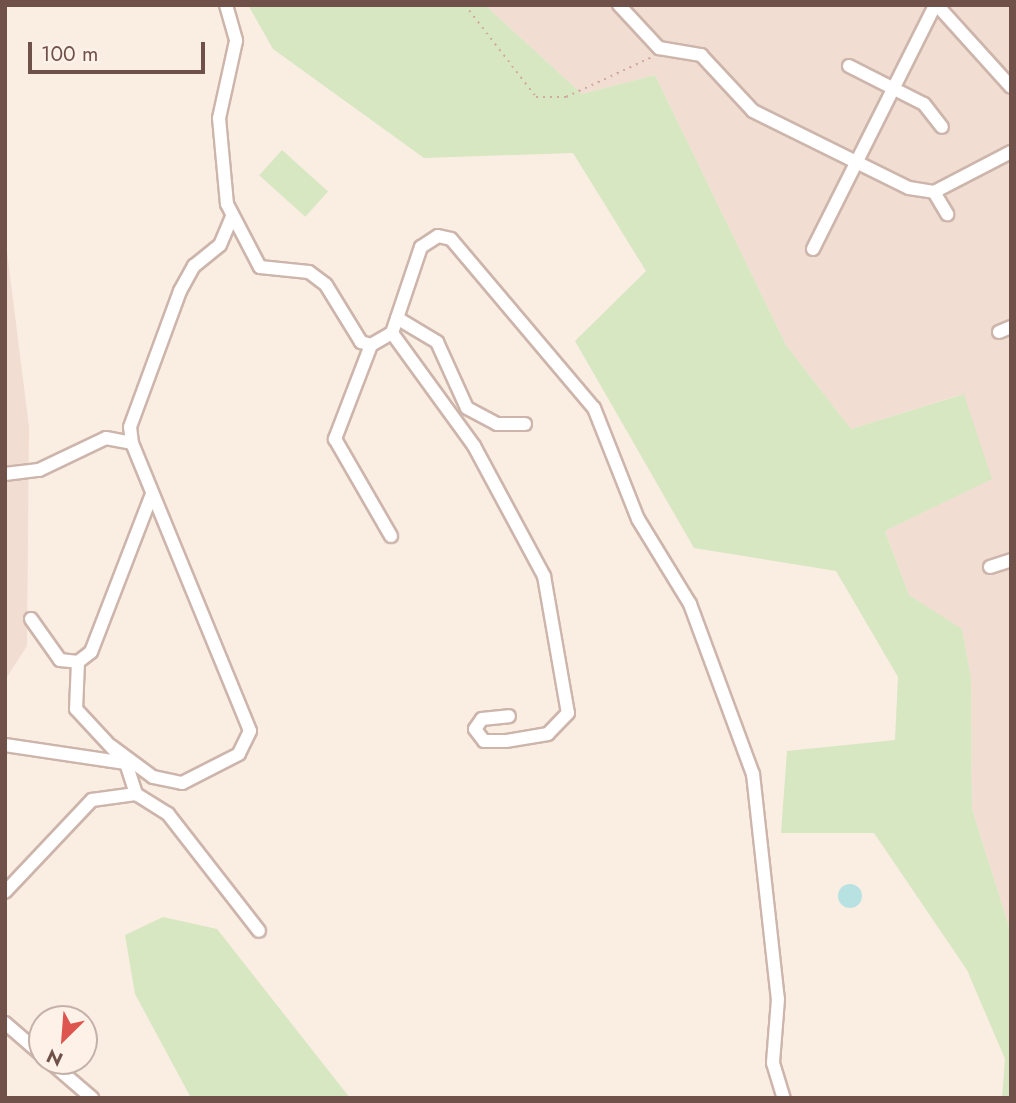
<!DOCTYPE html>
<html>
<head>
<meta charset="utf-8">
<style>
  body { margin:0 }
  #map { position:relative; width:1016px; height:1103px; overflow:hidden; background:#faede2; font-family:Jost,sans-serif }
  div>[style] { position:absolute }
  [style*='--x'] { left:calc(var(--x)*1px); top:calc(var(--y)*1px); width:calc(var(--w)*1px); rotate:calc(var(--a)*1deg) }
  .residential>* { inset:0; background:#f1ddd1 }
  .green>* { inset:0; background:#d7e7c2; transform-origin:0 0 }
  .water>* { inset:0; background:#b8e2e1 }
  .round { border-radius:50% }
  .path>* { height:2px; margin-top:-1px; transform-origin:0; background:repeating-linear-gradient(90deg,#d2aa9f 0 2px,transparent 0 7px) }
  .roads { filter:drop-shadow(2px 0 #cdb5ac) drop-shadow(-2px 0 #cdb5ac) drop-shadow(0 2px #cdb5ac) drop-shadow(0 -2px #cdb5ac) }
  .minor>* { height:12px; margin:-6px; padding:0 6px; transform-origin:6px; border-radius:6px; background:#fff }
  span { translate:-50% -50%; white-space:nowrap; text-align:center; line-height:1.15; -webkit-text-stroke:5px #fef1e8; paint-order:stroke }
  .frame { position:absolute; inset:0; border:7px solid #70514a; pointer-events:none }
  .north { position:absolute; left:28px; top:1005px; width:70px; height:70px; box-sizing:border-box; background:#fef1e8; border:2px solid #c5b1a9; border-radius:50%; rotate:205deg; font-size:19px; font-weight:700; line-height:28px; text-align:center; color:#70514a }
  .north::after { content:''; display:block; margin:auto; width:24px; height:32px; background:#dd554e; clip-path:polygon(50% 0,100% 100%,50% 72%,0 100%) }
  .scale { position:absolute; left:28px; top:42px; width:177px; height:32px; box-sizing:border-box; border:4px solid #70514a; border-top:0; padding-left:9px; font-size:21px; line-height:24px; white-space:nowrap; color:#70514a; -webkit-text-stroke:5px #fef1e8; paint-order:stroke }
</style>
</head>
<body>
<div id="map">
  <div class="residential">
    <div style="clip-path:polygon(485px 5px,1011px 5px,1011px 933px,972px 809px,971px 678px,962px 630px,909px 595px,885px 531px,991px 479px,963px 394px,851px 429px,786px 345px,655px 75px,582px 94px)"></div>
    <div style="clip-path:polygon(5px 236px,29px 427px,27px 646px,5px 680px)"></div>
  </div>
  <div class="green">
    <div style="clip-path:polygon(248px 5px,485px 5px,582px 94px,655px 75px,786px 345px,851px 429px,964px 394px,992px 479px,885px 531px,909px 595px,962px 629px,971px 678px,972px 809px,1011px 933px,1011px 1098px,1002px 1098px,1005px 1059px,967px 970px,874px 833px,781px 833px,787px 751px,895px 740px,898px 677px,836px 571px,694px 548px,575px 341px,646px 271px,573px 153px,424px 158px,273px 49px)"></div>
    <div style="left:282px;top:150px;width:62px;height:34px;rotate:42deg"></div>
    <div style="clip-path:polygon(163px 917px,217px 929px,350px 1098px,191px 1098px,135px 994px,125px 935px)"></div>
  </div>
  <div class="water">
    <div class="round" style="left:838px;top:884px;width:24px;height:24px"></div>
  </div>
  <div class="path">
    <div style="--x:465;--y:5;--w:116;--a:52.3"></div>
    <div style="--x:536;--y:97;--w:30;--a:0"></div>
    <div style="--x:566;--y:97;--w:95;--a:-24.9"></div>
  </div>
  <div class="roads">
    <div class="minor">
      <div style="--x:226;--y:5;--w:37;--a:74"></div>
      <div style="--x:236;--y:41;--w:79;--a:102.4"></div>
      <div style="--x:219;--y:118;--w:86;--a:84.7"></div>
      <div style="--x:227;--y:204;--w:71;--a:62.4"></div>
      <div style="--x:260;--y:267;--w:49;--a:5.8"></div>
      <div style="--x:309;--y:272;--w:21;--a:37"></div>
      <div style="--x:326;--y:285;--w:67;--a:58.4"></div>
      <div style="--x:361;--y:342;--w:10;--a:17"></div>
      <div style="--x:371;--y:345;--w:24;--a:-30"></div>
      <div style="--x:392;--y:333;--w:91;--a:-71.4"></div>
      <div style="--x:421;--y:247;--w:20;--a:-33"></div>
      <div style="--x:438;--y:236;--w:13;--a:13"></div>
      <div style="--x:451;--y:239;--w:221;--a:49.8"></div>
      <div style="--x:594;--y:408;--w:119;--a:68.4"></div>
      <div style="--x:638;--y:519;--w:100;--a:58.5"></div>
      <div style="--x:690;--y:604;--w:181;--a:69.7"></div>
      <div style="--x:753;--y:774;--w:226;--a:83.7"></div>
      <div style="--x:778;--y:999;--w:64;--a:94.5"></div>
      <div style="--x:773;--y:1063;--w:37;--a:73"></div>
      <div style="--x:619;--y:5;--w:59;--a:47.1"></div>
      <div style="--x:659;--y:48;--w:43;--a:9.5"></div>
      <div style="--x:701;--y:55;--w:76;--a:47.1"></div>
      <div style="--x:753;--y:111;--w:174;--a:26.3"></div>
      <div style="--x:909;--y:188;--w:25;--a:9"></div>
      <div style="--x:934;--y:192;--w:87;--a:-27.5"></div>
      <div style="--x:937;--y:5;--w:110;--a:47.9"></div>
      <div style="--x:849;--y:66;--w:84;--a:26.9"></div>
      <div style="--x:924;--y:104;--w:29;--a:52"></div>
      <div style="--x:934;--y:192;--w:26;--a:59"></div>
      <div style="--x:813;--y:249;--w:273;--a:-63.4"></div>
      <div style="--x:397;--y:318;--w:47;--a:31"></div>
      <div style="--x:437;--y:342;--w:72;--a:65.6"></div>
      <div style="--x:467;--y:408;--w:34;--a:28"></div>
      <div style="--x:497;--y:424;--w:28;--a:0"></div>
      <div style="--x:999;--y:332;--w:13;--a:-23"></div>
      <div style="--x:392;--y:333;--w:140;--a:54"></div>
      <div style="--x:474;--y:446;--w:148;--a:61.7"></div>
      <div style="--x:544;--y:576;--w:139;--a:80.1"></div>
      <div style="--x:568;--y:713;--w:29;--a:134"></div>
      <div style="--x:548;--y:734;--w:43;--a:170.5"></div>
      <div style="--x:506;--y:741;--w:22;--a:180"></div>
      <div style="--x:484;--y:741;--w:15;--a:-127"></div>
      <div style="--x:475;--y:729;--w:12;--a:-55"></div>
      <div style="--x:482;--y:719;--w:27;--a:-6"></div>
      <div style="--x:371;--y:345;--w:101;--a:111"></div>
      <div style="--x:335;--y:439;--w:112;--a:60"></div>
      <div style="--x:132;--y:443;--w:16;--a:-97"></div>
      <div style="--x:130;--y:427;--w:145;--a:-69.8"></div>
      <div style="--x:180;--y:291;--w:29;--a:-61"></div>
      <div style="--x:194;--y:266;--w:33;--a:-39"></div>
      <div style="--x:220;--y:245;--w:30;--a:-67"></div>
      <div style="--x:5;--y:474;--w:34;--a:-7"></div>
      <div style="--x:39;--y:470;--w:74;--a:-25.5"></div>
      <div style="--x:106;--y:438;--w:26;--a:11"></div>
      <div style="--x:132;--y:443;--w:311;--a:67.7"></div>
      <div style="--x:250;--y:731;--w:25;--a:116"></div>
      <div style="--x:239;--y:754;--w:64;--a:153"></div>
      <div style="--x:182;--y:783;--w:30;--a:-168"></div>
      <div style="--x:153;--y:777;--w:52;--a:-143.6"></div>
      <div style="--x:990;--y:567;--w:22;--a:-18"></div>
      <div style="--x:31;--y:619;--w:50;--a:54.7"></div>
      <div style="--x:60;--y:660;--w:18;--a:6"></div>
      <div style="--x:78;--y:662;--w:16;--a:-38"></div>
      <div style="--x:91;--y:652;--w:169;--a:-68.9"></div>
      <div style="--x:78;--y:662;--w:47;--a:92.4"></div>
      <div style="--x:76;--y:709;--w:74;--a:47.2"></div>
      <div style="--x:126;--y:763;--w:33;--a:72"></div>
      <div style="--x:5;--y:745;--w:122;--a:8.5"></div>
      <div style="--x:5;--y:892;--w:127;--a:-46.6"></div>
      <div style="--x:92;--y:800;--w:44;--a:-7.8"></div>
      <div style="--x:136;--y:794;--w:38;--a:32"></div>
      <div style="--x:168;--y:814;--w:148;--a:52.1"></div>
      <div style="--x:5;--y:1023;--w:49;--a:40.9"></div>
      <div style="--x:49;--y:1061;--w:57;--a:40.7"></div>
    </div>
  </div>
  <div class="frame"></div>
  <div class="north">N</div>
  <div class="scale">100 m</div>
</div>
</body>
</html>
